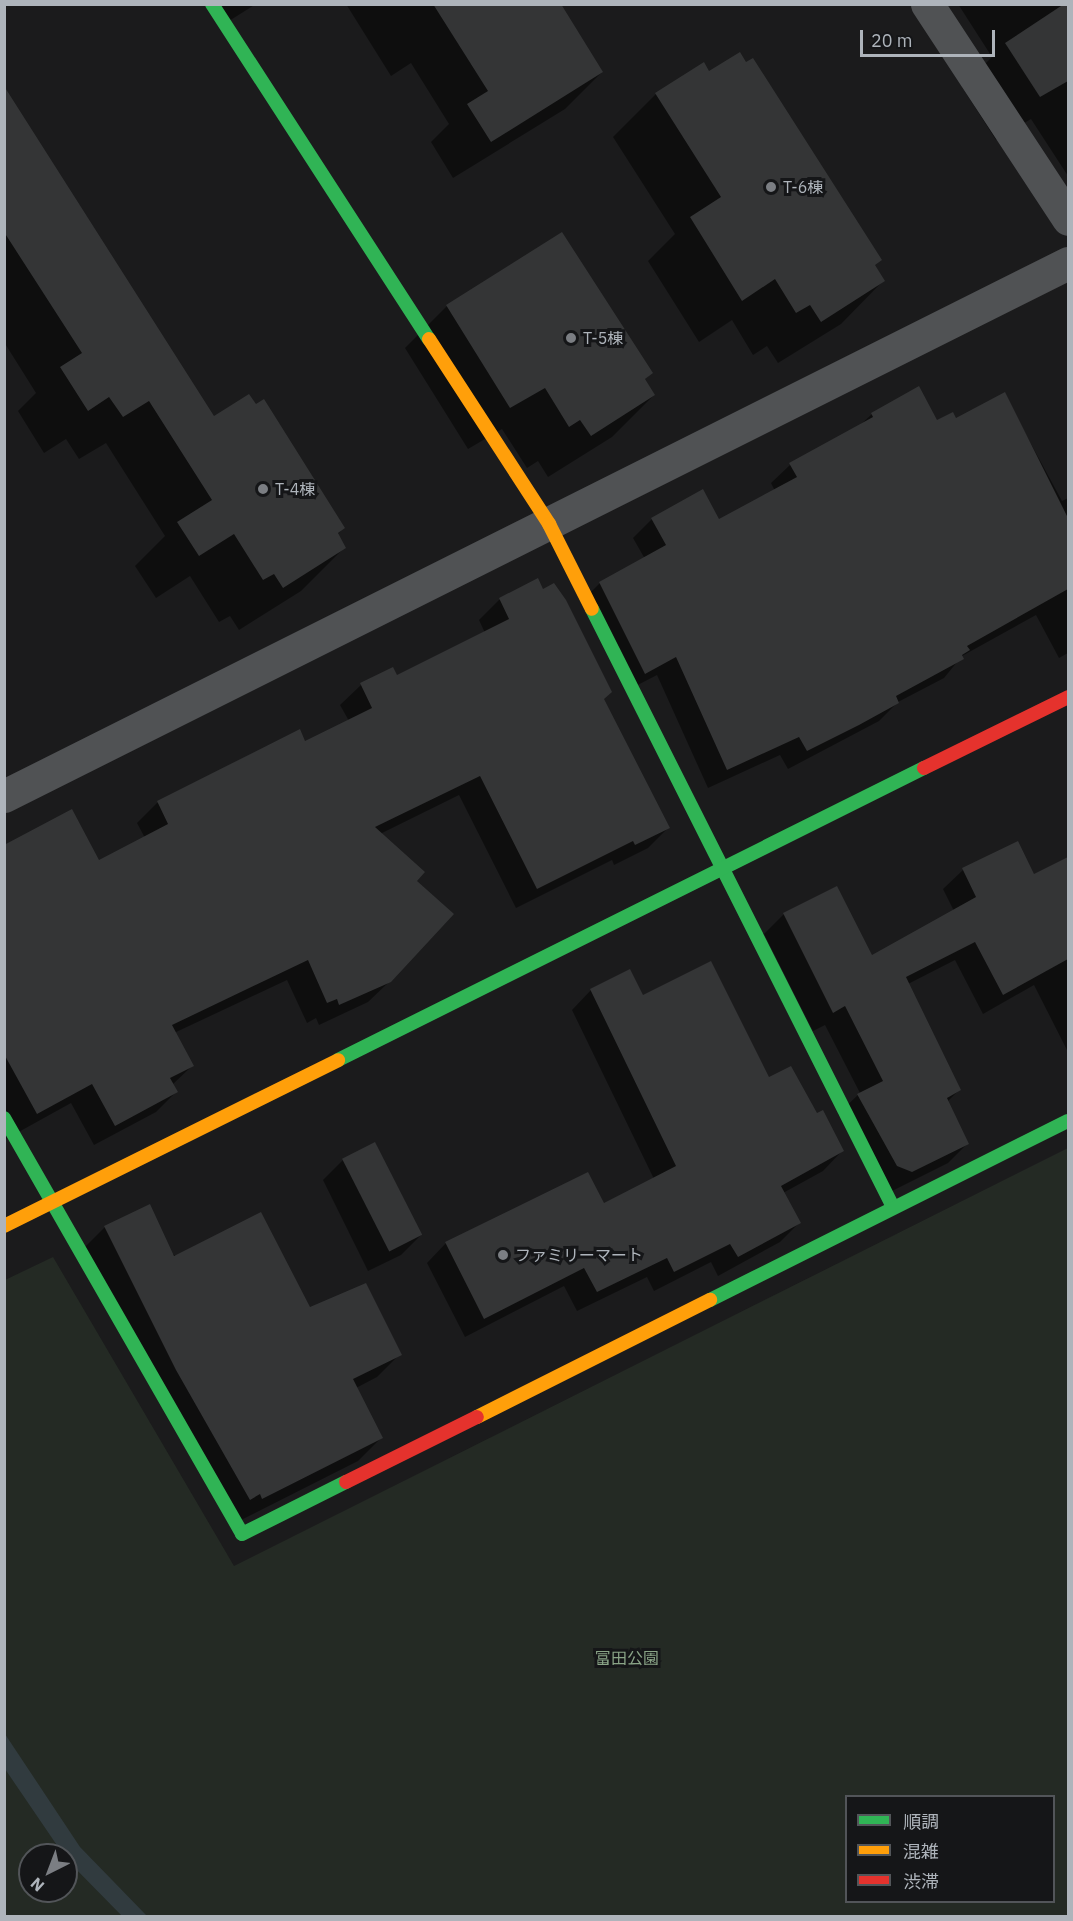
<!DOCTYPE html>
<html>
<head>
<meta charset="utf-8">
<style>
  body { margin:0 }
  #map { position:relative; width:1073px; height:1921px; overflow:hidden; background:#1b1b1c; font-family:"IBM Plex Sans","Noto Sans JP",sans-serif }
  div>[style] { position:absolute }
  [style*='--x'] { left:calc(var(--x)*1px); top:calc(var(--y)*1px); width:calc(var(--w)*1px); rotate:calc(var(--a)*1deg) }
  .green>* { inset:0; background:#242a24 }
  .water>* { inset:0; background:#313b3f }
  .shadow>* { inset:0; background:#0007 }
  .building>* { inset:0; background:#343536; transform-origin:0 0 }
  .street>* { height:33px; margin:-16.5px; padding:0 16.5px; transform-origin:16.5px; border-radius:16.5px; background:#505254 }
  .fast>* { height:14px; margin:-7px; padding:0 7px; transform-origin:7px; border-radius:7px; background:#30b455 }
  .slow>* { height:14px; margin:-7px; padding:0 7px; transform-origin:7px; border-radius:7px; background:#ff9f0a }
  .jam>* { height:14px; margin:-7px; padding:0 7px; transform-origin:7px; border-radius:7px; background:#e5322d }
  .dots>* { width:16px; height:16px; translate:-50% -50%; box-sizing:border-box; border:3px solid #151618; border-radius:50% }
  span { translate:-50% -50%; white-space:nowrap; text-align:center; line-height:1.15; -webkit-text-stroke:6px #151618; paint-order:stroke }
  .poi-label { font-size:16px; color:#aeb4bb }
  .left { translate:0 -50%; text-align:left }
  .park-label { font-size:16px; color:#8aa487 }
  .frame { position:absolute; inset:0; border:6px solid #aeb4bb; pointer-events:none }
  .legend { position:absolute; left:845px; top:1795px; width:210px; height:108px; box-sizing:border-box; background:#151618; border:2px solid #525559; margin:0; padding:8px 10px; list-style:none; font-size:18px; color:#aeb4bb }
  .legend li { display:flex; align-items:center; gap:12px; height:30px }
  .legend b { width:30px; border:2px solid #525559 }
  .north { position:absolute; left:18px; top:1843px; width:60px; height:60px; box-sizing:border-box; background:#151618; border:2px solid #525559; border-radius:50%; rotate:222deg; font-size:16px; font-weight:700; line-height:24px; text-align:center; color:#aeb4bb }
  .north::after { content:''; display:block; margin:auto; width:21px; height:27px; background:#7b7e83; clip-path:polygon(50% 0,100% 100%,50% 72%,0 100%) }
  .scale { position:absolute; left:860px; top:30px; width:135px; height:27px; box-sizing:border-box; border:3px solid #aeb4bb; border-top:0; padding-left:8px; font-size:18px; line-height:21px; white-space:nowrap; color:#aeb4bb; -webkit-text-stroke:4px #151618; paint-order:stroke }
</style>
</head>
<body>
<div id="map">
  <div class="green">
    <div style="clip-path:polygon(evenodd,1068px 1148px,1068px 1916px,5px 1916px,5px 1280px,53px 1257px,234px 1566px,1068px 1148px,846px 1796px,1054px 1796px,1054px 1902px,846px 1902px,846px 1796px,1068px 1148px,30px 1855px,66px 1855px,66px 1891px,30px 1891px,30px 1855px)"></div>
  </div>
  <div class="water">
    <div style="clip-path:polygon(5px 1734px,80px 1847px,147px 1916px,122px 1916px,67px 1860px,5px 1769px)"></div>
  </div>
  <div class="shadow">
    <div style="clip-path:polygon(217px 4px,256px 4px,229px 21px)"></div>
    <div style="clip-path:polygon(346px 4px,559px 4px,602px 72px,565px 109px,453px 178px,431px 142px,449px 124px,411px 63px,391px 76px)"></div>
    <div style="clip-path:polygon(958px 4px,1068px 4px,1068px 176px,1031px 119px,996px 140px,962px 87px,992px 57px)"></div>
    <div style="clip-path:polygon(4px 88px,214px 419px,343px 528px,337px 535px,344px 548px,301px 591px,239px 630px,230px 616px,219px 622px,190px 576px,156px 598px,135px 566px,165px 536px,106px 443px,79px 459px,66px 439px,44px 453px,18px 411px,36px 393px,4px 342px)"></div>
    <div style="clip-path:polygon(656px 94px,874px 266px,883px 281px,841px 324px,778px 363px,767px 346px,753px 355px,732px 320px,699px 342px,648px 261px,675px 234px,613px 137px)"></div>
    <div style="clip-path:polygon(561px 234px,651px 373px,644px 380px,654px 395px,612px 437px,548px 477px,538px 461px,527px 468px,502px 429px,468px 449px,405px 348px,447px 306px)"></div>
    <div style="clip-path:polygon(1004px 394px,1062px 501px,1068px 498px,1068px 653px,1059px 658px,1036px 615px,962px 656px,944px 678px,898px 702px,879px 721px,788px 769px,780px 755px,708px 788px,657px 675px,626px 691px,581px 602px,600px 583px,645px 559px,633px 538px,652px 519px,719px 521px,775px 491px,771px 483px,790px 465px,859px 426px,872px 414px,936px 422px,956px 420px)"></div>
    <div style="clip-path:polygon(537px 580px,668px 828px,648px 848px,614px 865px,612px 860px,516px 908px,459px 795px,380px 834px,415px 881px,390px 981px,368px 1002px,319px 1025px,316px 1018px,307px 1023px,287px 980px,174px 1033px,192px 1066px,172px 1085px,176px 1092px,156px 1112px,94px 1145px,71px 1103px,6px 1139px,4px 848px,99px 862px,145px 838px,137px 823px,157px 803px,299px 731px,304px 743px,349px 721px,340px 705px,361px 685px,392px 669px,397px 678px,485px 633px,479px 620px,499px 600px)"></div>
    <div style="clip-path:polygon(1068px 858px,1068px 1052px,1034px 985px,983px 1014px,955px 960px,908px 984px,959px 1090px,947px 1102px,968px 1143px,948px 1163px,892px 1191px,838px 1114px,860px 1093px,825px 1025px,813px 1031px,764px 934px,784px 914px,871px 957px,954px 911px,943px 889px,963px 870px,1033px 876px)"></div>
    <div style="clip-path:polygon(591px 990px,642px 997px,817px 1115px,842px 1151px,823px 1171px,783px 1193px,799px 1223px,780px 1242px,718px 1276px,711px 1262px,654px 1291px,647px 1277px,577px 1311px,564px 1286px,465px 1337px,427px 1263px,446px 1243px,603px 1205px,654px 1179px,572px 1010px)"></div>
    <div style="clip-path:polygon(343px 1160px,421px 1235px,401px 1255px,368px 1271px,323px 1180px)"></div>
    <div style="clip-path:polygon(105px 1227px,309px 1309px,400px 1354px,377px 1377px,356px 1388px,381px 1438px,358px 1461px,239px 1521px,82px 1250px)"></div>
  </div>
  <div class="building">
    <div style="clip-path:polygon(433px 4px,561px 4px,603px 72px,491px 142px,467px 104px,488px 91px)"></div>
    <div style="clip-path:polygon(1064px 4px,1068px 4px,1068px 81px,1040px 97px,1005px 43px)"></div>
    <div style="clip-path:polygon(740px 52px,746px 62px,753px 58px,882px 260px,875px 265px,885px 281px,821px 322px,810px 305px,796px 313px,775px 279px,742px 301px,690px 217px,721px 197px,655px 93px,704px 62px,709px 71px)"></div>
    <div style="clip-path:polygon(4px 86px,214px 416px,249px 394px,256px 404px,264px 399px,345px 528px,338px 533px,346px 548px,283px 588px,274px 574px,263px 580px,234px 534px,199px 556px,177px 522px,212px 500px,149px 401px,123px 417px,109px 397px,88px 411px,60px 367px,82px 353px,4px 232px)"></div>
    <div style="clip-path:polygon(562px 232px,653px 373px,645px 379px,655px 395px,591px 436px,580px 420px,569px 427px,545px 388px,510px 408px,446px 305px)"></div>
    <div style="clip-path:polygon(919px 386px,937px 420px,953px 412px,956px 418px,1005px 392px,1068px 518px,1068px 589px,967px 646px,970px 650px,962px 655px,964px 659px,896px 696px,899px 703px,859px 725px,807px 751px,799px 737px,727px 770px,676px 657px,645px 674px,599px 582px,666px 545px,651px 518px,703px 489px,719px 519px,797px 477px,789px 463px,873px 417px,871px 413px)"></div>
    <div style="clip-path:polygon(538px 578px,543px 589px,554px 583px,566px 600px,612px 692px,604px 699px,670px 828px,635px 845px,633px 841px,537px 889px,480px 776px,375px 827px,425px 872px,417px 881px,454px 914px,391px 982px,339px 1005px,337px 999px,327px 1003px,308px 960px,172px 1025px,194px 1066px,170px 1078px,178px 1092px,115px 1126px,92px 1084px,37px 1114px,4px 1054px,4px 845px,72px 809px,99px 860px,168px 824px,157px 801px,300px 729px,305px 741px,372px 708px,360px 683px,393px 667px,397px 675px,509px 619px,499px 598px)"></div>
    <div style="clip-path:polygon(1018px 841px,1034px 874px,1068px 857px,1068px 959px,1003px 995px,975px 942px,906px 977px,961px 1090px,947px 1098px,969px 1144px,912px 1172px,897px 1166px,857px 1094px,883px 1081px,845px 1006px,833px 1013px,783px 913px,837px 886px,872px 955px,976px 897px,962px 868px)"></div>
    <div style="clip-path:polygon(711px 961px,769px 1077px,791px 1066px,817px 1113px,823px 1110px,844px 1151px,781px 1186px,801px 1223px,738px 1257px,730px 1244px,674px 1272px,667px 1258px,597px 1292px,584px 1268px,484px 1319px,445px 1242px,588px 1172px,604px 1203px,676px 1166px,590px 989px,630px 969px,643px 995px)"></div>
    <div style="left:375px;top:1142px;width:104px;height:37px;rotate:63deg"></div>
    <div style="clip-path:polygon(150px 1204px,174px 1256px,261px 1212px,310px 1307px,366px 1283px,402px 1355px,353px 1379px,383px 1438px,262px 1499px,260px 1494px,250px 1500px,176px 1370px,104px 1226px)"></div>
  </div>
  <div class="street">
    <div style="--x:927;--y:4;--w:257;--a:56.7"></div>
    <div style="--x:4;--y:796;--w:1190;--a:-26.61"></div>
  </div>
  <div class="fast">
    <div style="--x:212;--y:4;--w:399;--a:57.1"></div>
    <div style="--x:592;--y:609;--w:669;--a:63.28"></div>
    <div style="--x:338;--y:1060;--w:655;--a:-26.49"></div>
    <div style="--x:4;--y:1118;--w:479;--a:60.2"></div>
    <div style="--x:242;--y:1534;--w:116;--a:-26.6"></div>
    <div style="--x:710;--y:1300;--w:400;--a:-26.6"></div>
  </div>
  <div class="slow">
    <div style="--x:429;--y:339;--w:221;--a:57"></div>
    <div style="--x:549;--y:524;--w:95;--a:63.2"></div>
    <div style="--x:4;--y:1226;--w:373;--a:-26.4"></div>
    <div style="--x:477;--y:1417;--w:261;--a:-26.7"></div>
  </div>
  <div class="jam">
    <div style="--x:924;--y:768;--w:161;--a:-26.2"></div>
    <div style="--x:346;--y:1482;--w:146;--a:-26.4"></div>
  </div>
  <div class="dots">
    <div style="left:771px;top:187px;background:#7b7e83"></div>
    <div style="left:571px;top:338px;background:#7b7e83"></div>
    <div style="left:263px;top:489px;background:#7b7e83"></div>
    <div style="left:503px;top:1255px;background:#7b7e83"></div>
  </div>
  <div class="poi-label">
    <span class="left" style="left:783px;top:187px">T-6棟</span>
    <span class="left" style="left:583px;top:338px">T-5棟</span>
    <span class="left" style="left:275px;top:489px">T-4棟</span>
    <span class="left" style="left:515px;top:1255px">ファミリーマート</span>
  </div>
  <div class="park-label">
    <span style="left:627px;top:1658px">富田公園</span>
  </div>
  <div class="frame"></div>
  <ul class="legend">
  <li><b style="height:8px;background:#30b455"></b>順調</li>
  <li><b style="height:8px;background:#ff9f0a"></b>混雑</li>
  <li><b style="height:8px;background:#e5322d"></b>渋滞</li>
  </ul>
  <div class="north">N</div>
  <div class="scale">20 m</div>
</div>
</body>
</html>
